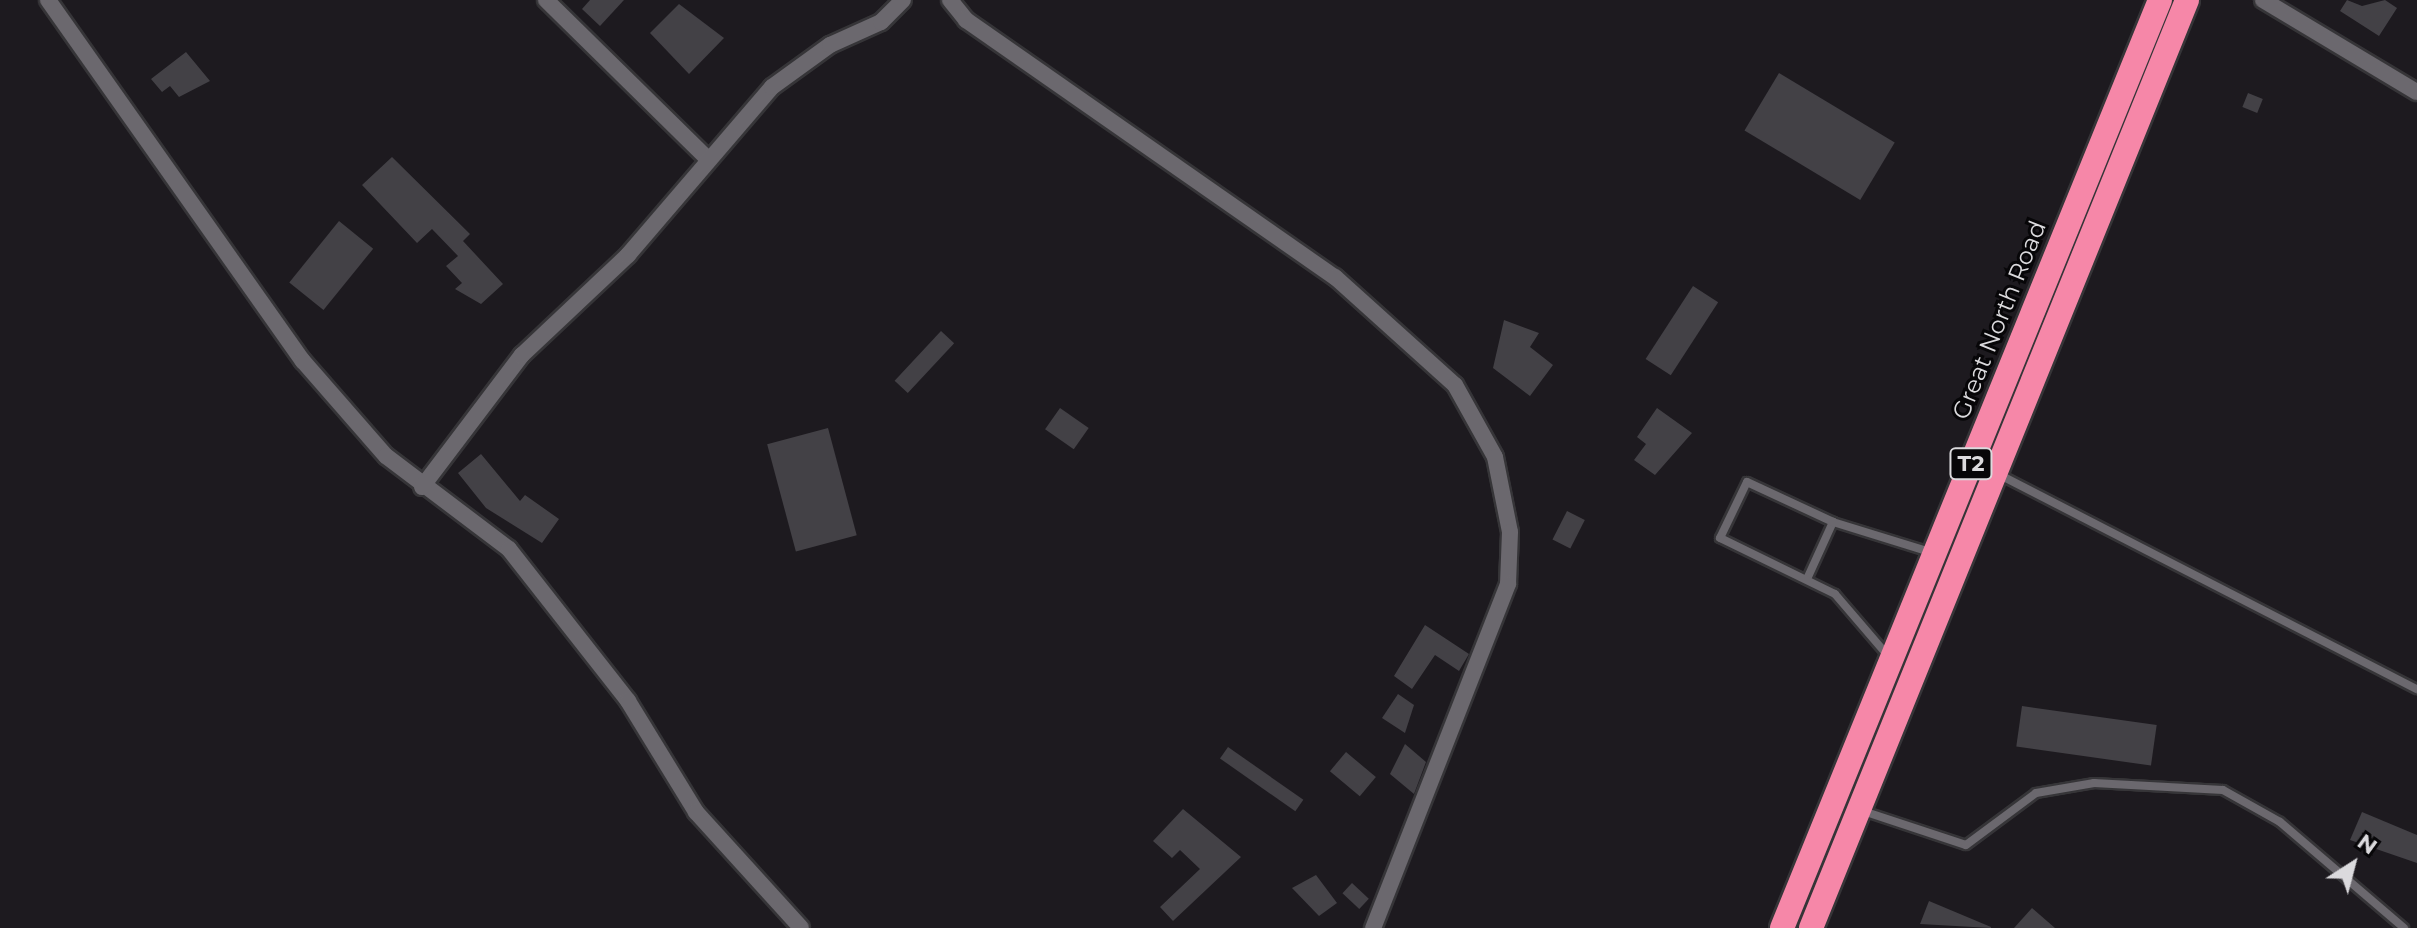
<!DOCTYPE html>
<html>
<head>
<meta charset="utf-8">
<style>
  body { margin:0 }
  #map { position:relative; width:2417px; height:928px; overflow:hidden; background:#1d1a1f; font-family:Montserrat,sans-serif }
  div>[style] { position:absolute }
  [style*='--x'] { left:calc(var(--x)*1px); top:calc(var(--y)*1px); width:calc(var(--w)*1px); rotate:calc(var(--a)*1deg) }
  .building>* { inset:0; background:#434146; transform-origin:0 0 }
  .roads { filter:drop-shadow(2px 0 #363538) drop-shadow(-2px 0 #363538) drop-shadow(0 2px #363538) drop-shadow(0 -2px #363538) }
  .lane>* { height:8px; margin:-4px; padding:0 4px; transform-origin:4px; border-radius:4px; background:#6b686e }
  .street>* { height:16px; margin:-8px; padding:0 8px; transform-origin:8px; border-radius:8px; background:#6b686e }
  .highway>* { height:24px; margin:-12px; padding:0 12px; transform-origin:12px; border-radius:12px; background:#f687a8 }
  span { translate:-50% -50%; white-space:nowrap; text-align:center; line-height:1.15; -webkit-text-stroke:6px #070608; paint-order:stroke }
  .shield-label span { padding:2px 6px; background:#070608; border:2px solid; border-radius:6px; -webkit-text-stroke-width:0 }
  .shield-label { font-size:22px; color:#dbdadd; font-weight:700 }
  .street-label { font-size:24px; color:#dbdadd }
  .north { position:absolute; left:2313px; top:824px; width:80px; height:80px; -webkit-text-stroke:6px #070608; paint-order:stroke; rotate:36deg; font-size:22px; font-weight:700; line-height:32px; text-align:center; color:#dbdadd }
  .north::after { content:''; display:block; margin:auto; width:28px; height:36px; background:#dbdadd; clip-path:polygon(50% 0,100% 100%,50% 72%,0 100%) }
</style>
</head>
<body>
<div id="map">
  <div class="building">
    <div style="clip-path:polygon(590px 0,624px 0,600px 26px,582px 9px)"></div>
    <div style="clip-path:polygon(2347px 0,2362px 6px,2385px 0,2397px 8px,2379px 36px,2340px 11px)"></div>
    <div style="clip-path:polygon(679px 4px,724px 38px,689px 74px,650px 33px)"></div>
    <div style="clip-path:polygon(186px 52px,210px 81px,179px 97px,170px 86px,162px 92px,151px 79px)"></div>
    <div style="left:1779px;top:73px;width:135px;height:67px;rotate:31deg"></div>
    <div style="left:2248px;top:93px;width:16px;height:15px;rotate:22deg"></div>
    <div style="clip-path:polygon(392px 157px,470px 234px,463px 241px,503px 284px,481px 304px,455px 289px,462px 283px,446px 266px,458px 256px,432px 229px,417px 243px,362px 185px)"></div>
    <div style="left:339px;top:221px;width:44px;height:79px;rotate:39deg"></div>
    <div style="left:1693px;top:286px;width:30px;height:87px;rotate:33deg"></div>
    <div style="clip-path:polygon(1504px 320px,1539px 333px,1530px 347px,1553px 365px,1530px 396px,1493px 368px)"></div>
    <div style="left:941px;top:331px;width:18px;height:68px;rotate:43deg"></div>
    <div style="left:1060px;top:408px;width:35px;height:26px;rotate:35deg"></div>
    <div style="clip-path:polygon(1657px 408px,1692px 433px,1655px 475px,1634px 460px,1646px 444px,1637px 437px)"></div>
    <div style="left:828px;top:428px;width:111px;height:63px;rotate:75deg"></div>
    <div style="clip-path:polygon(481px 454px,520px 501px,525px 495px,559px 519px,542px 543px,486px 508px,458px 473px)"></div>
    <div style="left:1567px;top:511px;width:20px;height:32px;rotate:27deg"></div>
    <div style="clip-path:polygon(1425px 625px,1469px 654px,1459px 671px,1435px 655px,1412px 689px,1394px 676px)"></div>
    <div style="clip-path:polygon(1398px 694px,1414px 705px,1405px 733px,1382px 718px)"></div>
    <div style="left:2022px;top:706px;width:136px;height:41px;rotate:8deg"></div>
    <div style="clip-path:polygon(1405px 744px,1426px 762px,1414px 794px,1390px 774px)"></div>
    <div style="left:1228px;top:747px;width:92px;height:14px;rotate:35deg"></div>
    <div style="left:1346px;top:752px;width:39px;height:25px;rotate:40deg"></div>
    <div style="clip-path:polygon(1183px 809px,1241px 857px,1173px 921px,1160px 907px,1200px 869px,1180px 850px,1172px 858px,1153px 841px)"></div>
    <div style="clip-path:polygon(2362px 812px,2417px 835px,2417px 863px,2350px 840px)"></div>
    <div style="clip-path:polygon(1316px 875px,1337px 903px,1319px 916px,1292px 888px)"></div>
    <div style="left:1352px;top:883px;width:23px;height:14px;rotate:43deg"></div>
    <div style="clip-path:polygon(1929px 901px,1991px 927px,1991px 928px,1920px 924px)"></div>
    <div style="clip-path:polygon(2032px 908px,2055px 928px,2014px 928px)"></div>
  </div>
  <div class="roads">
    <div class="lane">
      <div style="--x:1996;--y:473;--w:473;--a:27.2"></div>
      <div style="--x:1807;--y:579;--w:63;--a:-65.5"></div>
      <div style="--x:1889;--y:657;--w:83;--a:-130.6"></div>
      <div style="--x:1835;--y:594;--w:128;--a:-154"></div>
      <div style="--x:1720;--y:538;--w:62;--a:-64.3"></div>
      <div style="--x:1747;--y:482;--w:95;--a:24.9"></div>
      <div style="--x:1833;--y:522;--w:102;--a:17.2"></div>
      <div style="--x:1863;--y:811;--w:108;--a:18.3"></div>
      <div style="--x:1966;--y:845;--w:87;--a:-36.6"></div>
      <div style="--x:2036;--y:793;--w:59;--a:-9.8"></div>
      <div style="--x:2094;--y:783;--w:129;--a:3.1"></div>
      <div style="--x:2223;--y:790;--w:65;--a:29.3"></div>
      <div style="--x:2280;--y:822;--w:163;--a:40.5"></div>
    </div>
    <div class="street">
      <div style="--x:48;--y:0;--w:442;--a:54.8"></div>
      <div style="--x:303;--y:361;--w:126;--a:48.9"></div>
      <div style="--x:386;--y:456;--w:154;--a:37.1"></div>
      <div style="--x:509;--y:549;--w:193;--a:51.9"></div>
      <div style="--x:628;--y:701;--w:130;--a:58.5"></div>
      <div style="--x:696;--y:812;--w:156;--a:47.8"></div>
      <div style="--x:546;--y:0;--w:226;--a:44.5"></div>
      <div style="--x:950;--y:0;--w:26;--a:51"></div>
      <div style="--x:966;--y:20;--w:450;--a:34.9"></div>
      <div style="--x:1335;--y:277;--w:161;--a:42"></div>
      <div style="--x:1455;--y:385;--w:82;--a:60.9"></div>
      <div style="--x:1495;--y:457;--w:76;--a:78.7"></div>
      <div style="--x:1510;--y:532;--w:52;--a:92.2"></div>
      <div style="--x:1508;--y:584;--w:370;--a:111.4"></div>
      <div style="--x:2263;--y:0;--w:179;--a:30.9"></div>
      <div style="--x:422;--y:487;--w:166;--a:-52.9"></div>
      <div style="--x:522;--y:355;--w:146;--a:-43.3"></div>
      <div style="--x:628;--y:255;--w:221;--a:-49.4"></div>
      <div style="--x:772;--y:87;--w:72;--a:-35.9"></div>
      <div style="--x:830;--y:45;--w:56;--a:-24.3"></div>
      <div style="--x:881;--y:22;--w:31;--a:-45"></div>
    </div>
    <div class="highway">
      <div style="--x:1782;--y:928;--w:1002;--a:-67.84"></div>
      <div style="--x:1811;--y:928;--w:1001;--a:-67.94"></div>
    </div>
  </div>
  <div class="shield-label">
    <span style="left:1971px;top:464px">T2</span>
  </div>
  <div class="street-label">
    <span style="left:1999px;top:320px;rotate:-68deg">Great North Road</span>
  </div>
  <div class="north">N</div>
</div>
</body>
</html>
